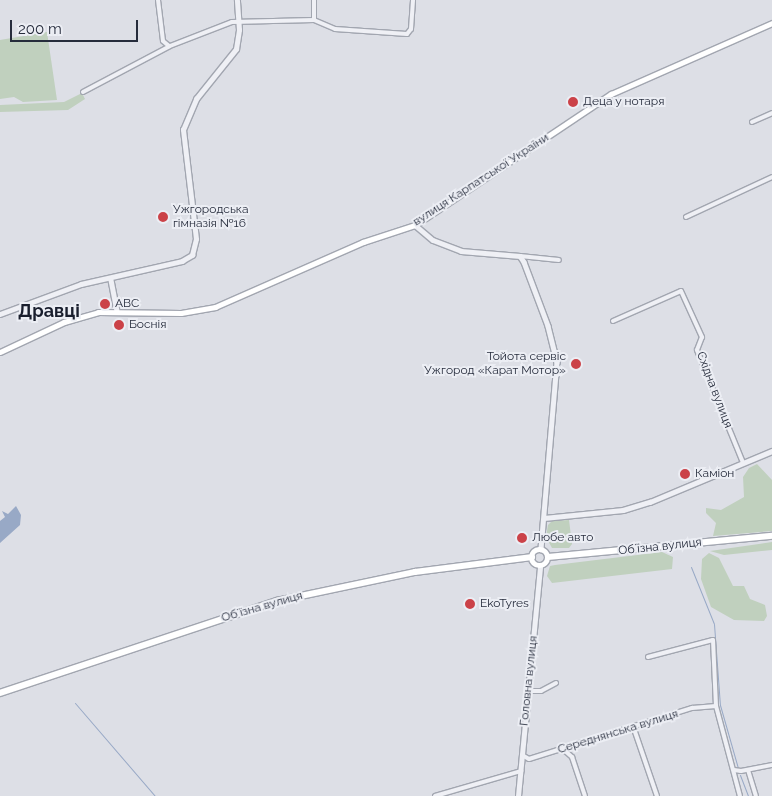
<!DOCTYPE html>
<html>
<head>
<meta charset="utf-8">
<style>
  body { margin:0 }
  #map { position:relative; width:772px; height:796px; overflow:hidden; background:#dddfe6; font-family:Raleway,sans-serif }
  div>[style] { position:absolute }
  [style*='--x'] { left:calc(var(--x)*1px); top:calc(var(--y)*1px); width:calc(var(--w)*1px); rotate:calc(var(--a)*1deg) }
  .green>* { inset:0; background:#c0d0be }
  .water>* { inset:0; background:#98a9c6 }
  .stream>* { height:1px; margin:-0.5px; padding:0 0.5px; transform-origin:0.5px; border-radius:0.5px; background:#98a9c6 }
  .roads { filter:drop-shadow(1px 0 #a2a6b0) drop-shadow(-1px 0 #a2a6b0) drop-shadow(0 1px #a2a6b0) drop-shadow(0 -1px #a2a6b0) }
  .minor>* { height:4px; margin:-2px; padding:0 2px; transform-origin:2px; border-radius:2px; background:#eff0f5 }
  .tertiary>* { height:4.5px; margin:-2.25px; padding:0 2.25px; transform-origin:2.25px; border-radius:2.25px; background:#eff0f5 }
  .secondary>* { height:5px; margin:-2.5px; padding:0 2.5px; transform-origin:2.5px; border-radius:2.5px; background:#fff }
  .trunk>* { height:5.5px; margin:-2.75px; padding:0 2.75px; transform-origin:2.75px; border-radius:2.75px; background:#fff }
  .trunk>.ring { margin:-2.75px; padding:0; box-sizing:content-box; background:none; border:5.5px solid #fff; border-radius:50% }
  .dots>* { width:14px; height:14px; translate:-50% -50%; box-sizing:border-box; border:2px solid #eceef4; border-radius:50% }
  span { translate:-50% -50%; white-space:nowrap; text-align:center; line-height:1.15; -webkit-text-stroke:4px #eceef4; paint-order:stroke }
  .poi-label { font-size:12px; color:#262c3c }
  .left { translate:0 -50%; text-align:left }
  .right { translate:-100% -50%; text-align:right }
  .street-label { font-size:12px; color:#262c3c }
  .district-label { font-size:18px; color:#191e2d; font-weight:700 }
  .scale { position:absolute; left:10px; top:20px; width:128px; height:22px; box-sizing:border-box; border:2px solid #262c3c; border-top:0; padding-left:6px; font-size:15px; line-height:18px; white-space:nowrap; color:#262c3c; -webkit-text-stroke:4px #eceef4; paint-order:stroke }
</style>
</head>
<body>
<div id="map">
  <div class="green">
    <div style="clip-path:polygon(47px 32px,57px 100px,23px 102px,14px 97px,0 99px,0 40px)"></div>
    <div style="clip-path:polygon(82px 93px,85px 99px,68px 110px,0 112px,0 105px,64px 102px)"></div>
    <div style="clip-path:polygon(757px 464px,772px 480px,772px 531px,713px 536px,716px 523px,706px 513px,706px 508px,721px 510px,744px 497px,743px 477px,749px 468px)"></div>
    <div style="clip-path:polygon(569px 520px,572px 544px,569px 548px,552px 548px,546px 537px,548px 525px,552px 521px)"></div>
    <div style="clip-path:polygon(772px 542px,772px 550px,724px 555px,710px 551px)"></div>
    <div style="clip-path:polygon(662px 552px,673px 557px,672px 569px,552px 583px,547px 576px,550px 566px,555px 565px)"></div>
    <div style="clip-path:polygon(709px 553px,719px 558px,733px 586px,744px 586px,750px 599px,765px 605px,767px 616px,764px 621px,734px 620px,711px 607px,701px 579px,702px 559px)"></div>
  </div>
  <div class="water">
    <div style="clip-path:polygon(16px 506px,21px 515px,20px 525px,0 543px,0 521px,5px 517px,2px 511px,8px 514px)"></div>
  </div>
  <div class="stream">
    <div style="--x:691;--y:567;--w:61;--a:68"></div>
    <div style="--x:714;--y:624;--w:81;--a:85.8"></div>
    <div style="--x:720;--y:705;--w:66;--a:74.1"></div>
    <div style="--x:75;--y:703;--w:123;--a:49.3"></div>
    <div style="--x:740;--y:775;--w:22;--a:69"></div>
  </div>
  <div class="roads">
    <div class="minor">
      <div style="--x:158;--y:0;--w:41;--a:83"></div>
      <div style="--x:163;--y:41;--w:8;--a:40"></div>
      <div style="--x:314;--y:20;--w:20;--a:-90"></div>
      <div style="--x:83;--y:92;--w:98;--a:-27.9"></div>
      <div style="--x:170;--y:46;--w:66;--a:-21.2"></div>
      <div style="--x:232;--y:22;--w:82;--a:-1.4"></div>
      <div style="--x:314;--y:20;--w:23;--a:23"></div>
      <div style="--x:335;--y:29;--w:72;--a:4"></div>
      <div style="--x:407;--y:34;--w:6;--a:-51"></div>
      <div style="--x:411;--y:29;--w:29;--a:-86"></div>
      <div style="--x:752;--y:122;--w:22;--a:-24"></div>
      <div style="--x:686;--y:217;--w:95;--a:-24.9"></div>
      <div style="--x:520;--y:256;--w:39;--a:6"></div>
      <div style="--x:613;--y:321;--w:74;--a:-23.8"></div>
      <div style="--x:681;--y:291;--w:51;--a:65.5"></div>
      <div style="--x:702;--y:337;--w:14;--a:111"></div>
      <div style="--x:697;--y:350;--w:122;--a:67.8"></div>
      <div style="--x:648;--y:657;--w:67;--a:-14.7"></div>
      <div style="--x:713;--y:640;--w:66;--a:87.4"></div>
      <div style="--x:716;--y:706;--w:93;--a:75.1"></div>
      <div style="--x:529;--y:691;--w:12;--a:0"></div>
      <div style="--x:541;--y:691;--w:17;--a:-28"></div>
      <div style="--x:633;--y:726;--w:74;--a:71.1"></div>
      <div style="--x:564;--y:750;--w:11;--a:41"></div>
      <div style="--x:572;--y:757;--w:41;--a:71.6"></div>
      <div style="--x:522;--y:755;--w:8;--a:30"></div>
      <div style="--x:529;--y:759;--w:171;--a:-17.4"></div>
      <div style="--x:692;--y:708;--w:24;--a:-5"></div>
      <div style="--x:734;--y:770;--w:7;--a:8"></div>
      <div style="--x:741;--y:771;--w:32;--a:-11"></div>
      <div style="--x:748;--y:770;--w:27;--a:73"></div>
      <div style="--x:435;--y:796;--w:90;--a:-16.2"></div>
    </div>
    <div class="tertiary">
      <div style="--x:415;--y:225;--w:23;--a:40"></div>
      <div style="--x:433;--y:240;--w:30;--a:21"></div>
      <div style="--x:461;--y:251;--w:59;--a:4.8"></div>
      <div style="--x:520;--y:256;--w:7;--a:56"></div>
      <div style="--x:524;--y:262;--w:68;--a:69.4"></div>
      <div style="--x:548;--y:326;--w:37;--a:76"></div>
      <div style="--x:557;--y:362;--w:188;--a:94.9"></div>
      <div style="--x:111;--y:280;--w:31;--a:79"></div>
      <div style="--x:0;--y:314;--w:86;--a:-20.3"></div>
      <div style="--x:81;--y:284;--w:104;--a:-12.8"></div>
      <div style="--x:182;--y:261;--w:12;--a:-31"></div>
      <div style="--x:192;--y:255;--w:16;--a:-76"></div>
      <div style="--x:196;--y:239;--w:110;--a:-96.8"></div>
      <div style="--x:183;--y:130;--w:34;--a:-67"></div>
      <div style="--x:196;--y:99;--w:64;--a:-51.3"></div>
      <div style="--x:236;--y:49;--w:19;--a:-81"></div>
      <div style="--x:239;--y:30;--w:30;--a:-94"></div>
      <div style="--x:544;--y:518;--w:79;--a:-5.8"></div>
      <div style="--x:623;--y:510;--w:28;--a:-17"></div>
      <div style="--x:650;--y:502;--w:132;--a:-22.7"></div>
      <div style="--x:518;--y:796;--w:231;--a:-84.5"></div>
    </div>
    <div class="secondary">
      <div style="--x:0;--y:352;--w:71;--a:-25.1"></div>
      <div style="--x:64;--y:322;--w:35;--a:-16"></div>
      <div style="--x:98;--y:312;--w:83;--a:0.7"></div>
      <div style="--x:181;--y:313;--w:35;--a:-10"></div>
      <div style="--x:215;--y:307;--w:162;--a:-23.7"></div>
      <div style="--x:363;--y:242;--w:55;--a:-18.1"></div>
      <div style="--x:415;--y:225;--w:236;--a:-33.8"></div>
      <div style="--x:611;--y:94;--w:176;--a:-23.8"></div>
    </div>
    <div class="trunk">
      <div class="ring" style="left:532px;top:550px;width:10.5px;height:10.5px"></div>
      <div style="--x:548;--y:557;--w:225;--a:-5.4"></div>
      <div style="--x:0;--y:693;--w:292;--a:-18.4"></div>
      <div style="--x:277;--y:601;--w:141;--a:-11.9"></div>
      <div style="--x:415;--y:572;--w:118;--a:-7.3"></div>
    </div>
  </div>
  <div class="dots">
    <div style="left:573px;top:102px;background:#cb4248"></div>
    <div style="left:163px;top:217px;background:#cb4248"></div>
    <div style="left:105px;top:304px;background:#cb4248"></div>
    <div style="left:119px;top:325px;background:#cb4248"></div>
    <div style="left:576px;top:364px;background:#cb4248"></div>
    <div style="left:685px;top:474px;background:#cb4248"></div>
    <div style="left:522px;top:538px;background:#cb4248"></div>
    <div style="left:470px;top:604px;background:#cb4248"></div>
  </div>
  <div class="poi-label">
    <span class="left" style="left:583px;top:102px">Деца у нотаря</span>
    <span class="left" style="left:173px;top:217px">Ужгородська<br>гімназія №16</span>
    <span class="left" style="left:115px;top:304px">ABC</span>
    <span class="left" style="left:129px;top:325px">Боснія</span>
    <span class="right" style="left:566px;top:364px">Тойота сервіс<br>Ужгород «Карат Мотор»</span>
    <span class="left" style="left:695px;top:474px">Каміон</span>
    <span class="left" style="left:532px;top:538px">Любе авто</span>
    <span class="left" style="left:480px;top:604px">EkoTyres</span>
  </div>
  <div class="street-label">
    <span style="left:481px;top:180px;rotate:-33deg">вулиця Карпатської України</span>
    <span style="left:714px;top:390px;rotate:69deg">Східна вулиця</span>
    <span style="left:660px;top:547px;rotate:-6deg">Обʼїзна вулиця</span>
    <span style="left:262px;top:607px;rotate:-16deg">Обʼїзна вулиця</span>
    <span style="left:529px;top:681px;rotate:-84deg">Головна вулиця</span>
    <span style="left:618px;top:732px;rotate:-17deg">Середнянська вулиця</span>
  </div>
  <div class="district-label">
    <span style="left:49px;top:311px">Дравці</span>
  </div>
  <div class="scale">200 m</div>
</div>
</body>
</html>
